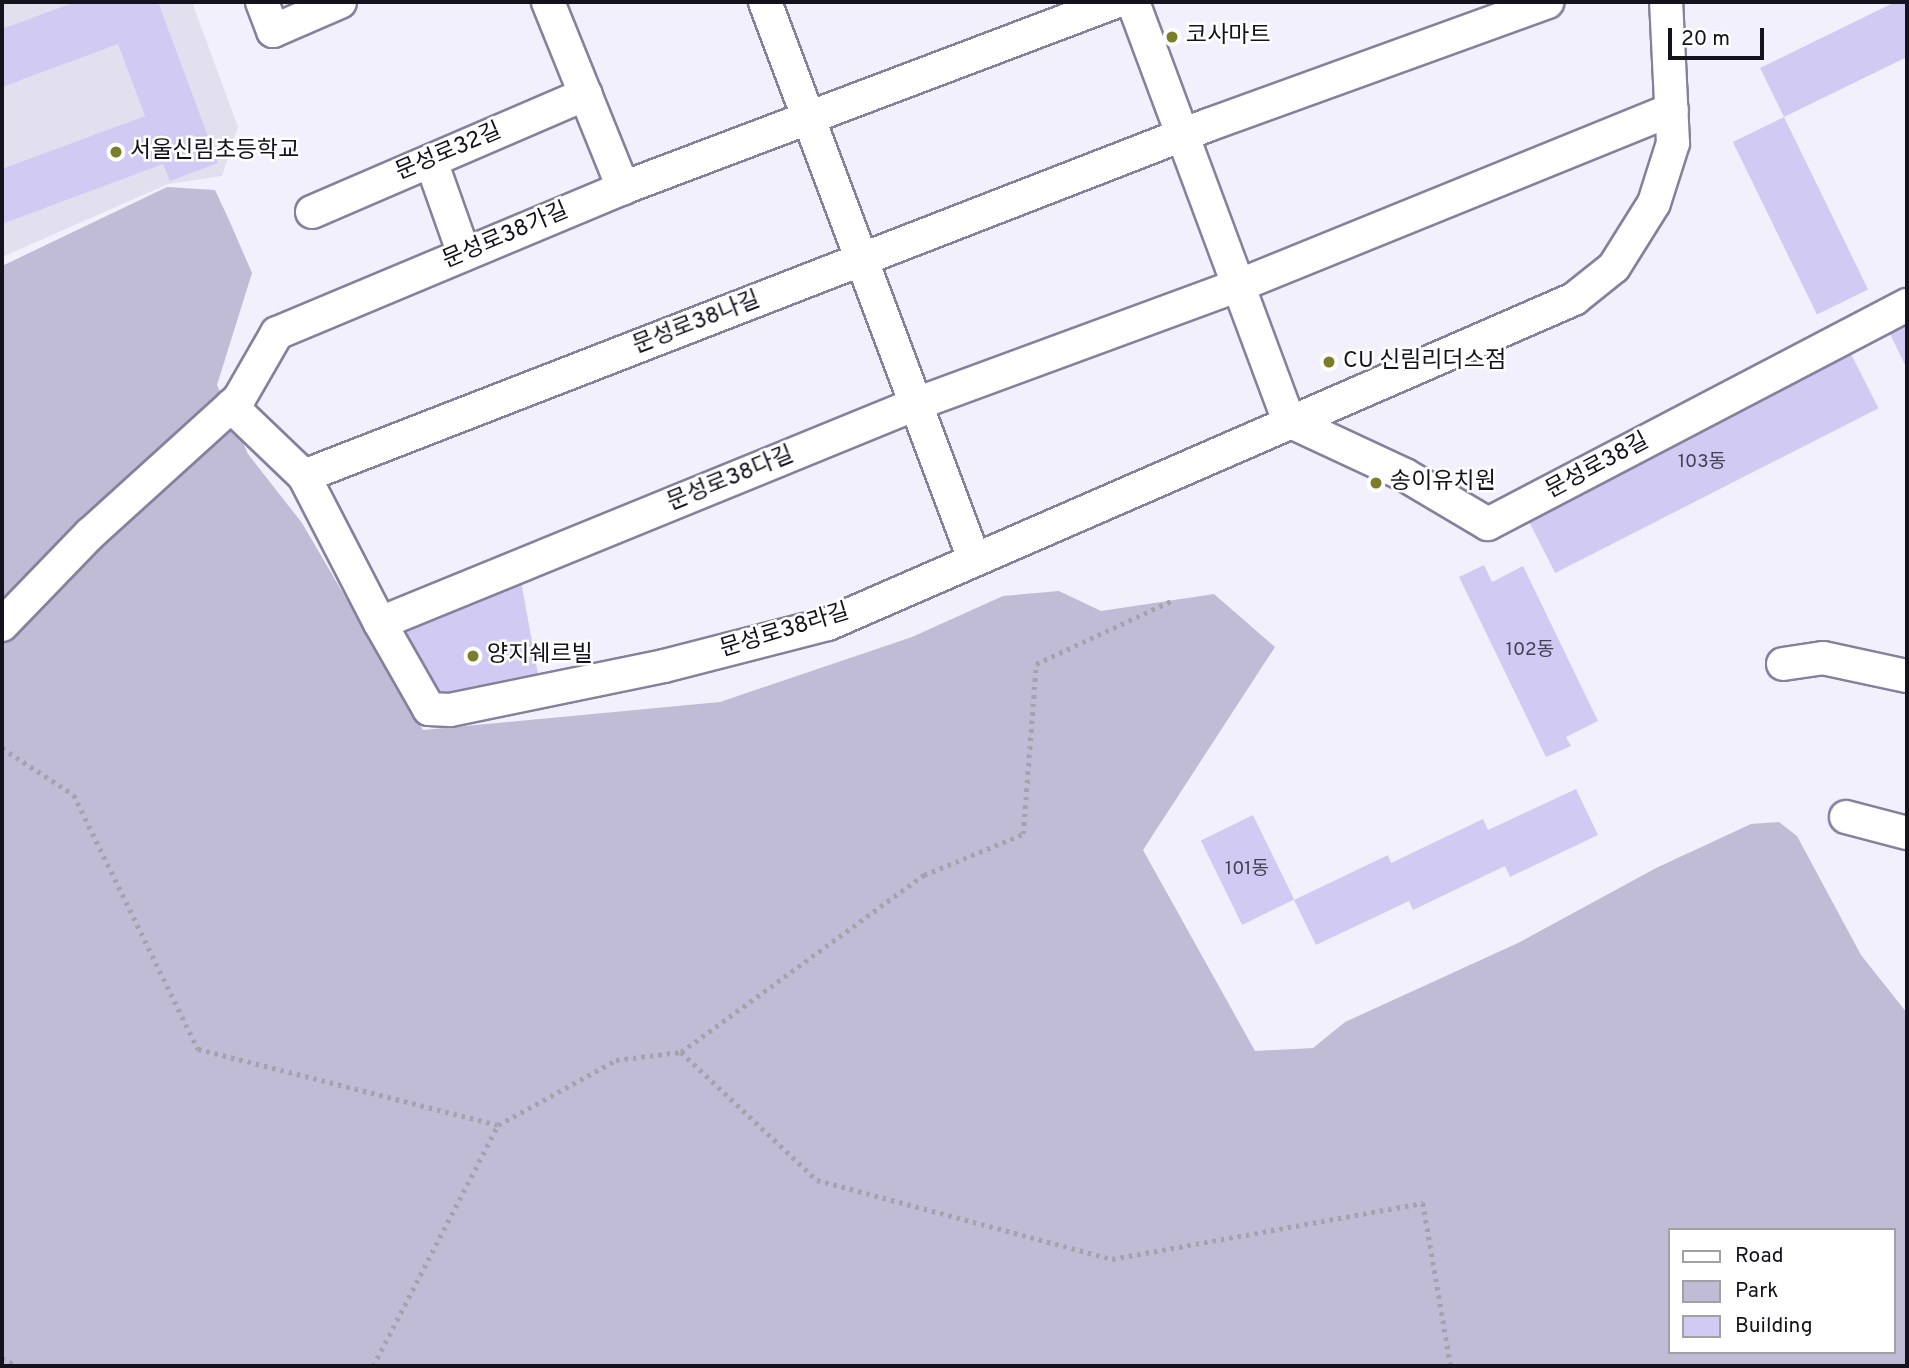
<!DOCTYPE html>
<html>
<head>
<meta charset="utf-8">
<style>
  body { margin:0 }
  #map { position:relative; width:1909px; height:1368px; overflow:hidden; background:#f2f0fd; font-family:Overpass,"Noto Sans KR",sans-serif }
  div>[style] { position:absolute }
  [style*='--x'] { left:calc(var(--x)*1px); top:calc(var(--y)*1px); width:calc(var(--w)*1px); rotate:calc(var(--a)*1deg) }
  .built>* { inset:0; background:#e2e0ef }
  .green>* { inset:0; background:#c0bcd6 }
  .building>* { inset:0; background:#d1cbf4; transform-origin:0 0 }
  .path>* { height:4.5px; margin-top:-2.25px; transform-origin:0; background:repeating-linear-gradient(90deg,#a4a2ae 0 3.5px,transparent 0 8.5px) }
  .roads { filter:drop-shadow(2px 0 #85819d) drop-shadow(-2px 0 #85819d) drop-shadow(0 2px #85819d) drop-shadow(0 -2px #85819d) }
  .minor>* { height:32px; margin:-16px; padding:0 16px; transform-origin:16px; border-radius:16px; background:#fff }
  .dots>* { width:19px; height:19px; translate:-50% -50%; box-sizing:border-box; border:4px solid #fff; border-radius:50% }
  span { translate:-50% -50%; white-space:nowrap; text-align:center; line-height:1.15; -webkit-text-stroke:5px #fff; paint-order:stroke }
  .number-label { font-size:19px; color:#434053 }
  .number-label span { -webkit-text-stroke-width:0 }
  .poi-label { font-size:23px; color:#14121d }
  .left { translate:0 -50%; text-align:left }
  .street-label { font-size:23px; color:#14121d }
  .frame { position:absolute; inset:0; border:4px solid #14121d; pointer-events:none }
  .legend { position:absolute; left:1668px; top:1228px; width:228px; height:126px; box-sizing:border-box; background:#fff; border:2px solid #a1a0a5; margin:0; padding:9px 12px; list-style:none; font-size:21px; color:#14121d }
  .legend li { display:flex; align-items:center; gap:14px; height:35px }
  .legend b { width:35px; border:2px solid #a1a0a5 }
  .scale { position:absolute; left:1668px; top:28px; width:96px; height:32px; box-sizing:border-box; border:4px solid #14121d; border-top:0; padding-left:9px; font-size:21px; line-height:24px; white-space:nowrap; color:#14121d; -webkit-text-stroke:5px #fff; paint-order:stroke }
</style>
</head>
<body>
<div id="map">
  <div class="built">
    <div style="clip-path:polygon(2px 2px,192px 2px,238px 127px,222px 176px,168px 184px,2px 257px)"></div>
  </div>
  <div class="green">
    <div style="clip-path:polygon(evenodd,167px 187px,215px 190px,229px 220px,252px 273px,217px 385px,248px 454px,302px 523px,423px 730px,720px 702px,912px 637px,1003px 596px,1059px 591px,1101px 611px,1214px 594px,1275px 647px,1143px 850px,1255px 1051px,1313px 1048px,1345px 1022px,1518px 943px,1656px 868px,1751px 824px,1779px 822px,1797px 836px,1861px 955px,1907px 1013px,1907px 1366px,2px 1366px,2px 266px,167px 187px,1669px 1230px,1893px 1230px,1893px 1352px,1669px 1352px,1669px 1230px)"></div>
  </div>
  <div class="building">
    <div style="clip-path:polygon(75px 2px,158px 2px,218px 163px,170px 181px,163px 164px,2px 224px,2px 169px,145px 116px,118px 44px,2px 87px,2px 29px)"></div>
    <div style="clip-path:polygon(1895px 2px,1907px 2px,1907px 57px,1784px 117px,1760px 68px)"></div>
    <div style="left:1784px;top:117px;width:192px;height:57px;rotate:64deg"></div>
    <div style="clip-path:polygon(1907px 322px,1907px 369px,1889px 332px)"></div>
    <div style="left:1850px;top:352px;width:63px;height:363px;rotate:63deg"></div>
    <div style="clip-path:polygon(1484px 565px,1492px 582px,1523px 566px,1598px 721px,1566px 737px,1571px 746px,1546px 757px,1459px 577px)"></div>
    <div style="clip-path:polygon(521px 581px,539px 680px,433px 696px,397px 631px)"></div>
    <div style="clip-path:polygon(1576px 789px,1598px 835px,1510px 877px,1505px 866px,1413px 910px,1409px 901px,1316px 945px,1294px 900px,1388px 855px,1391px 863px,1483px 819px,1488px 830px)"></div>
    <div style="left:1253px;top:815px;width:94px;height:58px;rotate:64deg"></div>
  </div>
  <div class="path">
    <div style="--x:2;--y:748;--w:86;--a:33.1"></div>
    <div style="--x:74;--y:795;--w:283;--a:64"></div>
    <div style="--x:198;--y:1049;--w:309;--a:14.2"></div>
    <div style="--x:681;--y:1052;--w:301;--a:-36.1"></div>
    <div style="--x:924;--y:875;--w:107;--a:-22.5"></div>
    <div style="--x:1023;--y:834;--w:170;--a:-85.6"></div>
    <div style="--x:1036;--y:664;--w:149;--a:-25"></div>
    <div style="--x:2;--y:1358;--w:17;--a:28"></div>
    <div style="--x:373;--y:1366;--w:271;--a:-62.6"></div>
    <div style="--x:498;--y:1125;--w:135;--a:-28.8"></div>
    <div style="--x:616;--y:1060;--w:65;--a:-7"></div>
    <div style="--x:681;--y:1052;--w:187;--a:43.3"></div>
    <div style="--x:817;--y:1180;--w:305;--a:15"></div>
    <div style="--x:1112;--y:1259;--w:316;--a:-10.2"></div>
    <div style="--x:1423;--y:1203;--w:165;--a:80.3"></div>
  </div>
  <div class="roads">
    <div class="minor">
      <div style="--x:262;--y:2;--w:31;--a:69"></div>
      <div style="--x:273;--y:31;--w:73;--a:-23.4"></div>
      <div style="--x:548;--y:2;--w:201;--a:68"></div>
      <div style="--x:765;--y:2;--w:595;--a:69.43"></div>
      <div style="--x:1133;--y:2;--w:447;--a:69.6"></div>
      <div style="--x:1289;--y:421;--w:128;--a:25"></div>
      <div style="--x:1405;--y:475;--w:96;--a:30.6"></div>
      <div style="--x:1488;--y:524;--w:473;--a:-27.6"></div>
      <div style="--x:431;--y:161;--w:99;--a:70.5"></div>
      <div style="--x:312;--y:212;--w:298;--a:-23.3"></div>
      <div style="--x:231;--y:406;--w:101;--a:43.8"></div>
      <div style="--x:304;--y:476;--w:970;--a:-21.22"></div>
      <div style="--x:1208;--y:125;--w:361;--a:-19.9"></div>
      <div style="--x:304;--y:476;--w:165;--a:62.7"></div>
      <div style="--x:380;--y:623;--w:579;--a:-22.22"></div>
      <div style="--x:916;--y:404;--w:345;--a:-20.2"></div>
      <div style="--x:1240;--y:285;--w:466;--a:-22.1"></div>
      <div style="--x:380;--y:623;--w:99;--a:60.3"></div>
      <div style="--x:429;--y:709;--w:21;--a:3"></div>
      <div style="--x:450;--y:710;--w:218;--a:-11.6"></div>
      <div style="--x:664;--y:666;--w:169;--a:-14.4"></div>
      <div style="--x:828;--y:624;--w:814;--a:-23.54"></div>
      <div style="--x:1574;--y:299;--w:51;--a:-38.7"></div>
      <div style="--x:1614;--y:267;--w:75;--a:-58"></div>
      <div style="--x:1654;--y:203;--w:63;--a:-72.4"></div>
      <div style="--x:1673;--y:143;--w:141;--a:-92.8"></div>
      <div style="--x:2;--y:625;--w:127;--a:-46"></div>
      <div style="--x:90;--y:534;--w:201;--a:-42.2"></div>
      <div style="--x:239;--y:399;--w:76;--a:-60.1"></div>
      <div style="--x:277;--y:333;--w:375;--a:-22.7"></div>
      <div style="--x:623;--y:188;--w:526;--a:-20.71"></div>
      <div style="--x:1783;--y:664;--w:40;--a:-8.5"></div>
      <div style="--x:1823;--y:658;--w:86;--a:12.1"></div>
      <div style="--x:1846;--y:817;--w:63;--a:14.7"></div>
    </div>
  </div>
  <div class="dots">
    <div style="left:1172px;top:37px;background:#7a7e28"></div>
    <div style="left:116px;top:152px;background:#7a7e28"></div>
    <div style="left:1329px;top:362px;background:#7a7e28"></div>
    <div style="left:1376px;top:483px;background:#7a7e28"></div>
    <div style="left:473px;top:656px;background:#7a7e28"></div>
  </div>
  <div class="number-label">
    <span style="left:1702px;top:463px">103동</span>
    <span style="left:1530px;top:651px">102동</span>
    <span style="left:1247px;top:870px">101동</span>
  </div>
  <div class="poi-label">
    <span class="left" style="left:1186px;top:37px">코사마트</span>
    <span class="left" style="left:130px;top:152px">서울신림초등학교</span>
    <span class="left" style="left:1343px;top:362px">CU 신림리더스점</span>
    <span class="left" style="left:1390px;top:483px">송이유치원</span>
    <span class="left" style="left:487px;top:656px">양지쉐르빌</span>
  </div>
  <div class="street-label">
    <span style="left:449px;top:153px;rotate:-23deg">문성로32길</span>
    <span style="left:506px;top:237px;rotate:-23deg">문성로38가길</span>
    <span style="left:697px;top:324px;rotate:-21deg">문성로38나길</span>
    <span style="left:1598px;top:467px;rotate:-28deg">문성로38길</span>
    <span style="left:731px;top:480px;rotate:-22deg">문성로38다길</span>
    <span style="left:785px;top:632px;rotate:-17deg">문성로38라길</span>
  </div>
  <div class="frame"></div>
  <ul class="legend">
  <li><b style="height:9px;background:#fff"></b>Road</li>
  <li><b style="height:19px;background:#c0bcd6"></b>Park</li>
  <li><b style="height:19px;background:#d1cbf4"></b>Building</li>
  </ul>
  <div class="scale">20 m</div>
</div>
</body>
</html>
